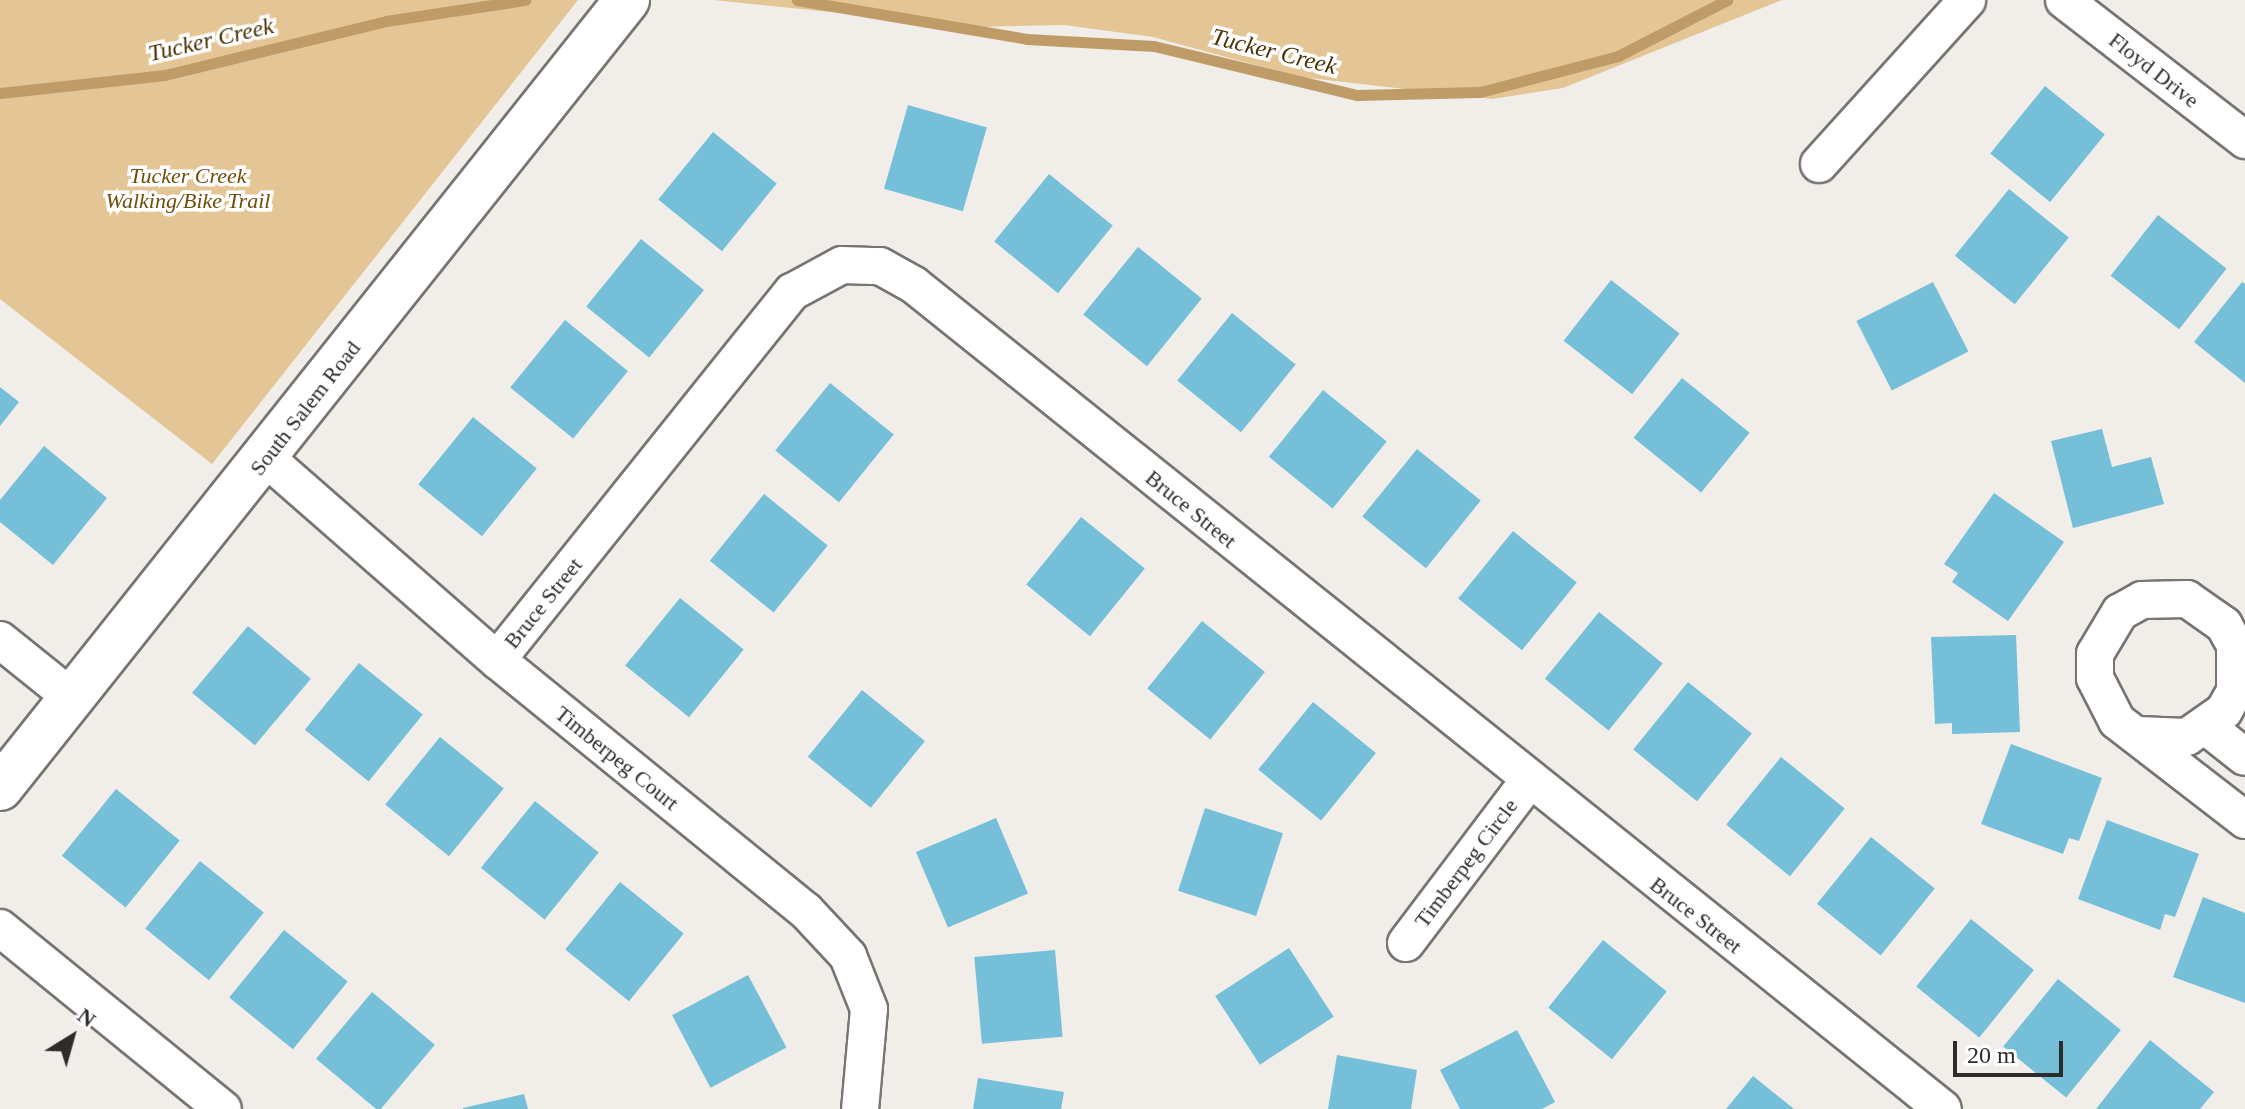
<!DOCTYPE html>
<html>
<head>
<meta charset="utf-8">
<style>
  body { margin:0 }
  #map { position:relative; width:2245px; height:1109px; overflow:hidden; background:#f1eeea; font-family:"Times New Roman",serif }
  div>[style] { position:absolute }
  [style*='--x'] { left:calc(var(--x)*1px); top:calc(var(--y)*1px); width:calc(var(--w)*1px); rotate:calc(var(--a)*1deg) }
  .green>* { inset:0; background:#e4c595 }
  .stream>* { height:11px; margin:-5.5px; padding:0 5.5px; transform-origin:5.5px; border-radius:5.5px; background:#bf9c67 }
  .building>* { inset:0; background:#75bfd8; transform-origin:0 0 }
  .roads { filter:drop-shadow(2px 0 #777471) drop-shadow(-2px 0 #777471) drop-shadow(0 2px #777471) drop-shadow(0 -2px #777471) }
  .minor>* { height:36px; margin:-18px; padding:0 18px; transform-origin:18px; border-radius:18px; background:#fff }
  .secondary>* { height:44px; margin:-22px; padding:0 22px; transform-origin:22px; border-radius:22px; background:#fff }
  span { translate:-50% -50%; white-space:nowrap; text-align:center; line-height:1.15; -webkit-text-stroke:7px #fff; paint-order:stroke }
  .street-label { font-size:22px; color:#2d2c2b }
  .park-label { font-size:22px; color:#704e0a; font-style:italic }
  .water-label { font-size:24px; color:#493103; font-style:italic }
  .north { position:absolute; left:32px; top:997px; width:80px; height:80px; -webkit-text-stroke:6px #fff; paint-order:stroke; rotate:37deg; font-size:22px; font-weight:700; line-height:32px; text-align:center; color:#2d2c2b }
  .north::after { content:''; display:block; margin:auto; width:28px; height:36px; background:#2d2c2b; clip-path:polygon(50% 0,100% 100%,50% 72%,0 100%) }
  .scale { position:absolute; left:1953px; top:1041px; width:110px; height:36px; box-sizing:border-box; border:4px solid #2d2c2b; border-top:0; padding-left:10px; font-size:24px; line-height:28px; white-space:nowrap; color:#2d2c2b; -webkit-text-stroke:6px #fff; paint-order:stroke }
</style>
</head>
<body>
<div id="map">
  <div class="green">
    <div style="clip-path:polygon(0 0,578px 0,212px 464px,0 299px)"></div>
    <div style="clip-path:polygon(713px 0,1782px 0,1563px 88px,1492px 99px,1300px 77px,1153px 37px,1064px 25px,977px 27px)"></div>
  </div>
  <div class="stream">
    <div style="--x:797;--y:0;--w:233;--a:9.6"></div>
    <div style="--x:1027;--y:39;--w:127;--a:3.2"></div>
    <div style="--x:1154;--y:46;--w:209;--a:13.6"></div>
    <div style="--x:1357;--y:95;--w:123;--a:-1.4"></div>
    <div style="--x:1480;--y:92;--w:143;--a:-14.6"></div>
    <div style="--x:1618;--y:56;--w:123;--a:-27.2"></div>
    <div style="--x:0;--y:93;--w:166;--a:-6.2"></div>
    <div style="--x:165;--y:75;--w:228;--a:-13.7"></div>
    <div style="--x:386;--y:21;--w:141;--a:-8.6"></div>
  </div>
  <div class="building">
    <div style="left:2045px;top:86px;width:77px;height:87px;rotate:39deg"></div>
    <div style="left:908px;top:105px;width:82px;height:87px;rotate:16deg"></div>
    <div style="left:713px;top:132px;width:82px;height:87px;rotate:39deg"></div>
    <div style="left:1049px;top:174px;width:82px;height:87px;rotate:39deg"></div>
    <div style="left:2009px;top:189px;width:77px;height:86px;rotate:39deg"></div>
    <div style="left:2158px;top:215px;width:87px;height:77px;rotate:38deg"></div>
    <div style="left:641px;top:239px;width:81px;height:87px;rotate:39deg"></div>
    <div style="left:1138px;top:247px;width:82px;height:87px;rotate:39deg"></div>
    <div style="left:1611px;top:280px;width:87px;height:77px;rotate:38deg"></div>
    <div style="left:1933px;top:282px;width:78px;height:86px;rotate:63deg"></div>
    <div style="clip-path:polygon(2242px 282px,2245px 284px,2245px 383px,2194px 342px)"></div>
    <div style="left:1232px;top:313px;width:82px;height:87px;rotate:39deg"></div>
    <div style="left:565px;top:320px;width:81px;height:87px;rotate:39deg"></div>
    <div style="left:1682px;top:378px;width:87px;height:77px;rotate:39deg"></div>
    <div style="left:830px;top:383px;width:82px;height:87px;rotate:39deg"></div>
    <div style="clip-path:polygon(0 387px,19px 402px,0 426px)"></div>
    <div style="left:1323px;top:390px;width:82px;height:86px;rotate:39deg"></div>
    <div style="left:473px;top:417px;width:82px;height:87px;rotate:39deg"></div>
    <div style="clip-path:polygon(2102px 429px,2112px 467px,2151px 457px,2164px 504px,2073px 528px,2051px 441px)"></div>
    <div style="clip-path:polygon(44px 446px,107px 498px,53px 565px,0 522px,0 500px)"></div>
    <div style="left:1417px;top:449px;width:82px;height:87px;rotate:39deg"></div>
    <div style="clip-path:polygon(1994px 493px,2064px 542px,2008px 621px,1952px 582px,1958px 573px,1944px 564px)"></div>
    <div style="left:764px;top:494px;width:82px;height:86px;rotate:39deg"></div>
    <div style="left:1081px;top:517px;width:82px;height:87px;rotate:39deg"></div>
    <div style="left:1513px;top:531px;width:82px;height:87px;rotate:39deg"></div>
    <div style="left:680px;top:598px;width:82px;height:87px;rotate:39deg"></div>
    <div style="left:1599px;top:612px;width:82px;height:86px;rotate:39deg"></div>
    <div style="left:1202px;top:621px;width:81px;height:87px;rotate:39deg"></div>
    <div style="left:248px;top:626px;width:82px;height:87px;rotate:40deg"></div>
    <div style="clip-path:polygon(2016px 635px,2020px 732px,1952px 734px,1952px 723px,1935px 724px,1931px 637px)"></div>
    <div style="left:359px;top:663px;width:82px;height:86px;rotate:39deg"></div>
    <div style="left:1688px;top:682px;width:82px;height:87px;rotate:39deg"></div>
    <div style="left:862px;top:690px;width:81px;height:86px;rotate:39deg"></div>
    <div style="left:1313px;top:702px;width:81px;height:87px;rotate:39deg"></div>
    <div style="left:440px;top:737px;width:82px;height:87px;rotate:39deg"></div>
    <div style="clip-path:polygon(2011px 744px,2102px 778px,2079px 841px,2069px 838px,2063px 854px,1981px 824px)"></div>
    <div style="left:1781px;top:757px;width:82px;height:87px;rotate:39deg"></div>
    <div style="left:116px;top:789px;width:82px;height:86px;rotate:39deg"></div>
    <div style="left:535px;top:801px;width:82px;height:86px;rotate:39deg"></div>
    <div style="left:1205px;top:808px;width:82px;height:87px;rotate:18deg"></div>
    <div style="left:996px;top:818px;width:82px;height:87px;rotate:67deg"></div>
    <div style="clip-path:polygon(2107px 820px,2199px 854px,2175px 917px,2165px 914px,2160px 930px,2078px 899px)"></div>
    <div style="left:1871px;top:837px;width:82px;height:86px;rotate:39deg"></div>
    <div style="left:200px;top:861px;width:82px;height:87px;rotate:39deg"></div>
    <div style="left:620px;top:882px;width:82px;height:87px;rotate:39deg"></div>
    <div style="clip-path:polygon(2203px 897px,2245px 913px,2245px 1003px,2173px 977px)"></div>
    <div style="left:1971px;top:919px;width:81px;height:87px;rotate:39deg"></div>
    <div style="left:284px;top:930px;width:82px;height:87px;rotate:39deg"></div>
    <div style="left:1603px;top:940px;width:82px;height:87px;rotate:39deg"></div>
    <div style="left:1289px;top:948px;width:82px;height:88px;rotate:57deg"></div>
    <div style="left:1055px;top:950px;width:87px;height:81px;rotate:85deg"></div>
    <div style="left:748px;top:975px;width:82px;height:86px;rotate:62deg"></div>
    <div style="left:2058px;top:979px;width:81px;height:87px;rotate:39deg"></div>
    <div style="left:372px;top:992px;width:82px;height:87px;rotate:40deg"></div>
    <div style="clip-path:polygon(1517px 1030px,1555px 1102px,1542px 1109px,1460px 1109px,1440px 1070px)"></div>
    <div style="clip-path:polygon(2150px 1040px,2214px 1092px,2200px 1109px,2096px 1109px)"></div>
    <div style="clip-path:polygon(1337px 1055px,1417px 1070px,1411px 1109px,1328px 1109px)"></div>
    <div style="clip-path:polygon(1753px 1076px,1794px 1109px,1726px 1109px)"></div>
    <div style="clip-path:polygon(978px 1078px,1064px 1092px,1061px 1109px,973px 1109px)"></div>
    <div style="clip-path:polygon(524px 1094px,528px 1109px,463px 1109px,463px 1108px)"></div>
  </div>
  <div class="roads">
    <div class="minor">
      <div style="--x:2064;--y:0;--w:229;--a:37.7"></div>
      <div style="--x:1819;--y:164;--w:221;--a:-47.9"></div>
      <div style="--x:266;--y:458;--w:307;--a:41.2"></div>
      <div style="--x:497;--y:660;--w:398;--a:39.1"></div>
      <div style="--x:806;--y:911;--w:62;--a:47"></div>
      <div style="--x:848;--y:956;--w:57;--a:68.4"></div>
      <div style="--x:869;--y:1009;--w:100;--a:95.1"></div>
      <div style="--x:0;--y:640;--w:91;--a:38.8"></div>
      <div style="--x:497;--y:660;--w:472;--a:-51.3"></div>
      <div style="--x:792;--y:292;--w:57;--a:-28.4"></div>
      <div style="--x:842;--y:265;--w:38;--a:2"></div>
      <div style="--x:880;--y:266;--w:39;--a:29"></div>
      <div style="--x:914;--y:285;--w:1318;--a:38.69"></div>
      <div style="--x:2207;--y:727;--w:48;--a:38.3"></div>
      <div style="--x:2138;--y:735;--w:49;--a:2.3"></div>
      <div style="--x:2187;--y:737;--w:45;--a:-35.1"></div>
      <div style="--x:2224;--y:711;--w:23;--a:-61"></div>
      <div style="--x:2235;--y:691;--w:46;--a:-90"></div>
      <div style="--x:2235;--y:645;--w:23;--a:-119"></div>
      <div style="--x:2224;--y:625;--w:45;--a:-144.9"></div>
      <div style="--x:2187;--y:599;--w:45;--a:178.7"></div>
      <div style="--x:2142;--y:600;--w:25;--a:151"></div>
      <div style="--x:2120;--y:612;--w:49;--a:120.8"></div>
      <div style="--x:2095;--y:654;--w:24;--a:90"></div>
      <div style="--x:2095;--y:678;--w:48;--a:62.9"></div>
      <div style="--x:2117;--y:721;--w:162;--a:37.7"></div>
      <div style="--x:0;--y:928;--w:287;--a:39.1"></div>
      <div style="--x:1406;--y:943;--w:201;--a:-52.9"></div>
    </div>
    <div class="secondary">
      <div style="--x:0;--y:788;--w:1007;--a:-51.49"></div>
    </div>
  </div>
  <div class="street-label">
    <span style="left:2154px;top:70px;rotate:38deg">Floyd Drive</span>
    <span style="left:305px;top:408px;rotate:-52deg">South Salem Road</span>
    <span style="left:1191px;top:509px;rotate:39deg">Bruce Street</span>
    <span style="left:543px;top:603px;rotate:-51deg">Bruce Street</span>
    <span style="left:617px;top:758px;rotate:39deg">Timberpeg Court</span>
    <span style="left:1466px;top:863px;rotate:-53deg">Timberpeg Circle</span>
    <span style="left:1696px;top:915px;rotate:38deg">Bruce Street</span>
  </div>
  <div class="park-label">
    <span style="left:188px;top:188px">Tucker Creek<br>Walking/Bike Trail</span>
  </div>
  <div class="water-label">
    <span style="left:211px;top:40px;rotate:-13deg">Tucker Creek</span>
    <span style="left:1274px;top:52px;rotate:14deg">Tucker Creek</span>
  </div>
  <div class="north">N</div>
  <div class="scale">20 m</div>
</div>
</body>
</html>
